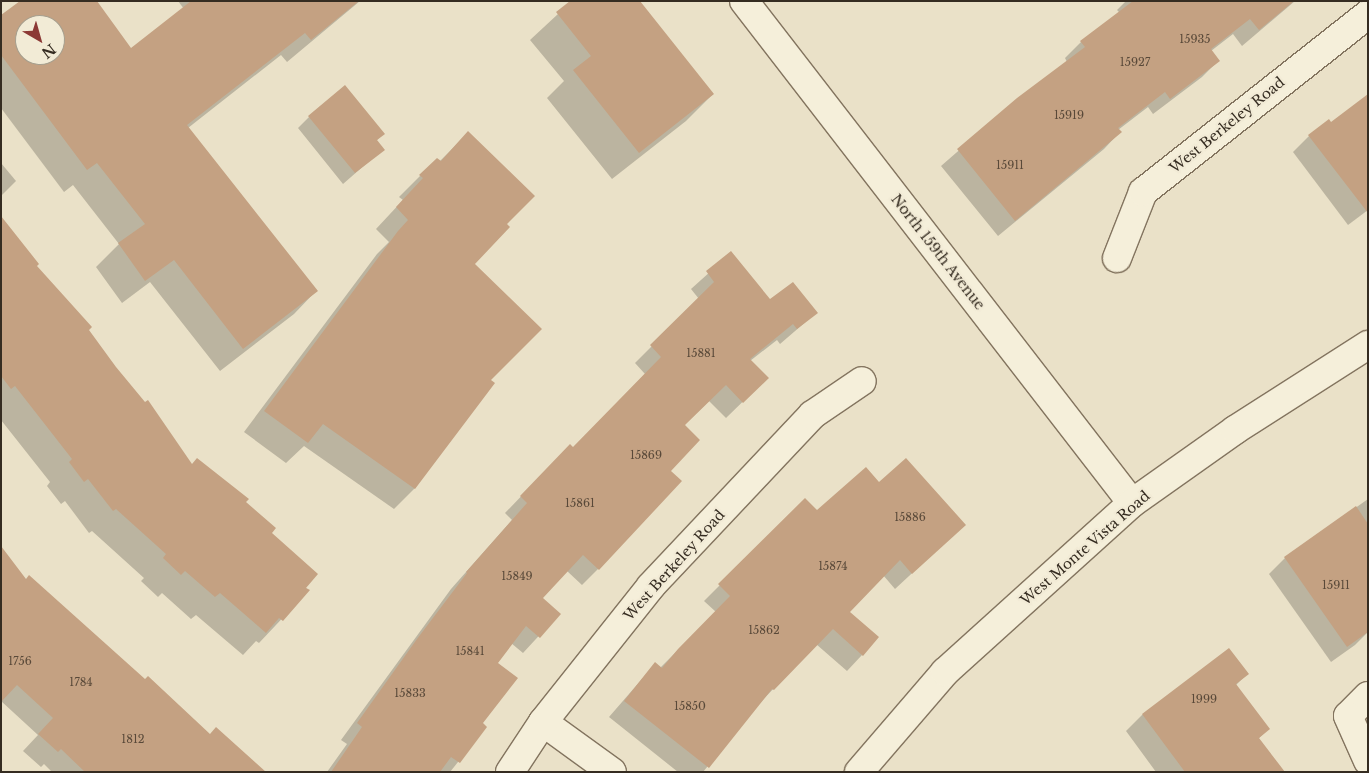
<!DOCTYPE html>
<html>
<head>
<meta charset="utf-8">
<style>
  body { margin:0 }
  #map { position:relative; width:1369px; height:773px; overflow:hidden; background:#eae1c8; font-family:"Libre Baskerville",serif }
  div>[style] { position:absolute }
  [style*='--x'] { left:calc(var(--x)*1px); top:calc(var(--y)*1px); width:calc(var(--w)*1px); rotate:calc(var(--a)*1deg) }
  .shadow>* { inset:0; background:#0003 }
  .building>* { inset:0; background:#c4a182 }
  .roads { filter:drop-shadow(1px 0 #83745f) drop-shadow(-1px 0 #83745f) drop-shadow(0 1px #83745f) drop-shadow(0 -1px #83745f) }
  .minor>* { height:28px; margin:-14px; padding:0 14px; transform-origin:14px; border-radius:14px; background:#f5efda }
  .tertiary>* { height:28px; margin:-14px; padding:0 14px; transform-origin:14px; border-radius:14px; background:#f5efda }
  span { translate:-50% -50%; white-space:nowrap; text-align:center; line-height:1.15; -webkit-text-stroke:4.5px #f2ebd6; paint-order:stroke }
  .number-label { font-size:11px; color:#594939 }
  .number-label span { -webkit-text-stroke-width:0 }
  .street-label { font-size:14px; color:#352c21 }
  .frame { position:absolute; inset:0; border:2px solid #352c21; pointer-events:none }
  .north { position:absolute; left:15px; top:15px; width:50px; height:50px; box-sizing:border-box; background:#f2ebd6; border:1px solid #a69f8e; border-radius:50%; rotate:142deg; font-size:14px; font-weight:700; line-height:20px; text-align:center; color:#352c21 }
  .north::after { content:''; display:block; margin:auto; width:18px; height:22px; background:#8c3935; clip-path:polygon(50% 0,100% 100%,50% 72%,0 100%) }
</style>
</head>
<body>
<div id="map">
  <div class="shadow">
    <div style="clip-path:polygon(evenodd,178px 1px,360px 1px,287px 62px,281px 55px,188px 128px,316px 291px,294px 314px,220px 371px,150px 282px,122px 303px,96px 267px,119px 244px,73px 185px,64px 192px,1px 108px,1px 17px,19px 3px,131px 50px,184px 9px,178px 1px,25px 25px,55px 25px,55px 55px,25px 55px,25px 25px)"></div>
    <div style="clip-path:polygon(572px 1px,713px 94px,686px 121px,612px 179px,547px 98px,564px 81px,530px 40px)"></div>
    <div style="clip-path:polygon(1126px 1px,1295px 1px,1242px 46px,1233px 34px,1211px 51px,1218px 61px,1202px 77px,1153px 114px,1148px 107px,1118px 130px,1120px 132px,1104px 149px,998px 236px,941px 166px,1018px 99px,1067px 62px,1065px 58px,1081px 42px,1120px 13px,1117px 10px)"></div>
    <div style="clip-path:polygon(309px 117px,384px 133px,376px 141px,383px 149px,343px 184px,298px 128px)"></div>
    <div style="clip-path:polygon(1331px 123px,1368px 210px,1348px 225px,1293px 152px,1309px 136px)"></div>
    <div style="clip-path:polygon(468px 133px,474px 264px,489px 381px,414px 489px,394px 509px,304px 446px,286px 463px,244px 432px,377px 254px,389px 242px,376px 229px,403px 200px,399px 197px,437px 159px,440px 161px)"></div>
    <div style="clip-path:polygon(1px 163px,16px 181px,1px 196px)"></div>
    <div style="clip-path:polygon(1px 218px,35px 266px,191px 466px,245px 502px,270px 534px,308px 591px,259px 643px,256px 641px,243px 655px,196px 615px,191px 619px,162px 593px,158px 597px,141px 581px,144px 578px,92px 531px,89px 533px,65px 501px,61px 504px,47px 486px,50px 482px,1px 420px)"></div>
    <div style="clip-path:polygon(731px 253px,770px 301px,816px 313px,780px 344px,777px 340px,750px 361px,767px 378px,726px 418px,709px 401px,684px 425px,669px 471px,598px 569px,582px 585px,567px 571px,542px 598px,559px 614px,523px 653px,511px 643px,496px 663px,481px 723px,486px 727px,450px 772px,327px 772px,347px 744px,341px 740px,451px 589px,512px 520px,505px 513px,554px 462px,573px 449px,645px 374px,635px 363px,699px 299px,691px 289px)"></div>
    <div style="clip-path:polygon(879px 483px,964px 525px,895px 589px,883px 575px,848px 612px,862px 655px,847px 671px,816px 644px,758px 705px,703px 772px,678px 772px,609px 717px,655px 664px,660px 668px,716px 612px,704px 601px,805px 500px,817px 512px)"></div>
    <div style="clip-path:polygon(1368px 499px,1368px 632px,1355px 645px,1331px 662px,1269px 574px,1285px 558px)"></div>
    <div style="clip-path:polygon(26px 580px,209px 736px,255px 772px,52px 772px,44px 764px,41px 767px,23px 751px,38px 735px,1px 701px)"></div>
    <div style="clip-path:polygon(1229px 650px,1247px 674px,1235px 686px,1268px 729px,1258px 739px,1283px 772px,1156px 772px,1126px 731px,1142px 715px)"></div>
  </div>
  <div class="building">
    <div style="clip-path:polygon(evenodd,20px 1px,97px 1px,131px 48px,191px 1px,359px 1px,311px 40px,305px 33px,187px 125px,318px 291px,243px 349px,174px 260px,145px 281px,118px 243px,145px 224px,97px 163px,87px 170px,1px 55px,1px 15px,20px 1px,25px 25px,55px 25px,55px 55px,25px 55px,25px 25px)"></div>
    <div style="clip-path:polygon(570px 1px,640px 1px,714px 94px,639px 153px,573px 70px,591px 56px,556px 12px)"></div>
    <div style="clip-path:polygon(1133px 1px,1294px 1px,1259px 30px,1250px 19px,1211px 49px,1220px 61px,1170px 99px,1165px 92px,1118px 128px,1122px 132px,1015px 221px,957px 149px,1017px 98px,1085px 47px,1080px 41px)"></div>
    <div style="clip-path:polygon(345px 85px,385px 134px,377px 140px,385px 150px,355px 173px,308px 116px)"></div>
    <div style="clip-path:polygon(1368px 94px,1368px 213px,1308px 135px,1329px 119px,1331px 122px)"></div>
    <div style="clip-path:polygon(468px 131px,535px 196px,507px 224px,510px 227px,475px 264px,542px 329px,491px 380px,495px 383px,415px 489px,323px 424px,308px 443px,264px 411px,398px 231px,408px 220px,396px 207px,423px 178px,419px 175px,437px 158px,441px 161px)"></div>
    <div style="clip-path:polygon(1px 216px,39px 264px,37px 266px,92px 327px,89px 330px,116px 367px,145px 402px,148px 400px,192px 464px,197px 458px,249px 499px,246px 502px,276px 528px,272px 533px,318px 574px,306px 588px,310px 590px,283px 621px,279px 618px,266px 633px,220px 593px,215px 597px,185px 571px,181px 575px,163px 558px,166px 554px,116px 509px,113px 511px,88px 479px,84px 482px,69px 462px,72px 459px,15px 386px,11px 389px,1px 376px)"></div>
    <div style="clip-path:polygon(731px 251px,770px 299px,793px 282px,818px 313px,797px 329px,793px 324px,750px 359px,769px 378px,743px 403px,726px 385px,685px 425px,700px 440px,671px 471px,682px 481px,599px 570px,583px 555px,543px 598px,561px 614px,540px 638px,526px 626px,498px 663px,518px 678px,483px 723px,487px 727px,460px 763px,451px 757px,440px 772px,331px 772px,362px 727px,357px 723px,417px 639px,467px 573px,466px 572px,527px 503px,520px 496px,570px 444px,573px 447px,661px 357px,650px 345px,714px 282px,706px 271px)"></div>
    <div style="clip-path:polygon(906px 458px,966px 525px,912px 574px,900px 560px,850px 612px,879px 637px,863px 656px,833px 629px,774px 690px,772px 689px,709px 768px,624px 701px,655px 662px,662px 668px,678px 649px,730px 596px,718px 584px,805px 498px,817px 510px,866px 467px,879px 482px)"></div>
    <div style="clip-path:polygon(1356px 506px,1368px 524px,1368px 632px,1347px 647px,1284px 557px)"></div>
    <div style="clip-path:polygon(1px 546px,26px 579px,29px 575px,145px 679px,148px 676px,210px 734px,216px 727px,266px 772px,85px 772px,61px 749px,58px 752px,38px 734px,53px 718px,17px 685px,1px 702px)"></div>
    <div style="clip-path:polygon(1229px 648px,1249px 674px,1236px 684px,1270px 729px,1259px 738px,1285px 772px,1185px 772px,1142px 714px)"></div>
  </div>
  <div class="roads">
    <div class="minor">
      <div style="--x:1117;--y:258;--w:71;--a:-68.5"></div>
      <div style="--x:1143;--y:192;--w:287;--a:-38.3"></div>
      <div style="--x:1368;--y:696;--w:28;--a:135"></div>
      <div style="--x:1348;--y:716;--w:49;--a:66"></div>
      <div style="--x:543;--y:722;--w:85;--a:35.9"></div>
      <div style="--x:510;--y:772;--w:60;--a:-56.6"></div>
      <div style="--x:543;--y:722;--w:174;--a:-51.5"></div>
      <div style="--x:651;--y:586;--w:235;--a:-46.7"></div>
      <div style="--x:812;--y:415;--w:60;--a:-34.2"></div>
    </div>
    <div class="tertiary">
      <div style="--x:744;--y:1;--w:634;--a:52.3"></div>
      <div style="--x:859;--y:772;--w:132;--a:-49.3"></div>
      <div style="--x:945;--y:672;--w:252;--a:-42.1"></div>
      <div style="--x:1132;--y:503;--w:126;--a:-35.3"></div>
      <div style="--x:1235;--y:430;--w:158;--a:-32.6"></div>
    </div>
  </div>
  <div class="number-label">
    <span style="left:1195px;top:39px">15935</span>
    <span style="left:1135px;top:62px">15927</span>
    <span style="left:1069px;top:115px">15919</span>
    <span style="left:1010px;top:165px">15911</span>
    <span style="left:701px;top:353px">15881</span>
    <span style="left:646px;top:455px">15869</span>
    <span style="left:580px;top:503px">15861</span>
    <span style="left:910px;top:517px">15886</span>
    <span style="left:833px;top:566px">15874</span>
    <span style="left:517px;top:576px">15849</span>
    <span style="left:1336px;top:585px">15911</span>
    <span style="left:764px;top:630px">15862</span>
    <span style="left:470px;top:651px">15841</span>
    <span style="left:20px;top:661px">1756</span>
    <span style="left:81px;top:682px">1784</span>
    <span style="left:410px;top:693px">15833</span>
    <span style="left:1204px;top:699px">1999</span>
    <span style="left:690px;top:706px">15850</span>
    <span style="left:133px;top:739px">1812</span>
  </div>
  <div class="street-label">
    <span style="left:1227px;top:125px;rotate:-39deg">West Berkeley Road</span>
    <span style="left:938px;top:252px;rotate:52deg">North 159th Avenue</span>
    <span style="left:1085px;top:548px;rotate:-41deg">West Monte Vista Road</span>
    <span style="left:674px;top:565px;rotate:-48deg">West Berkeley Road</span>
  </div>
  <div class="frame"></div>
  <div class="north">N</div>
</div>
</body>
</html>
